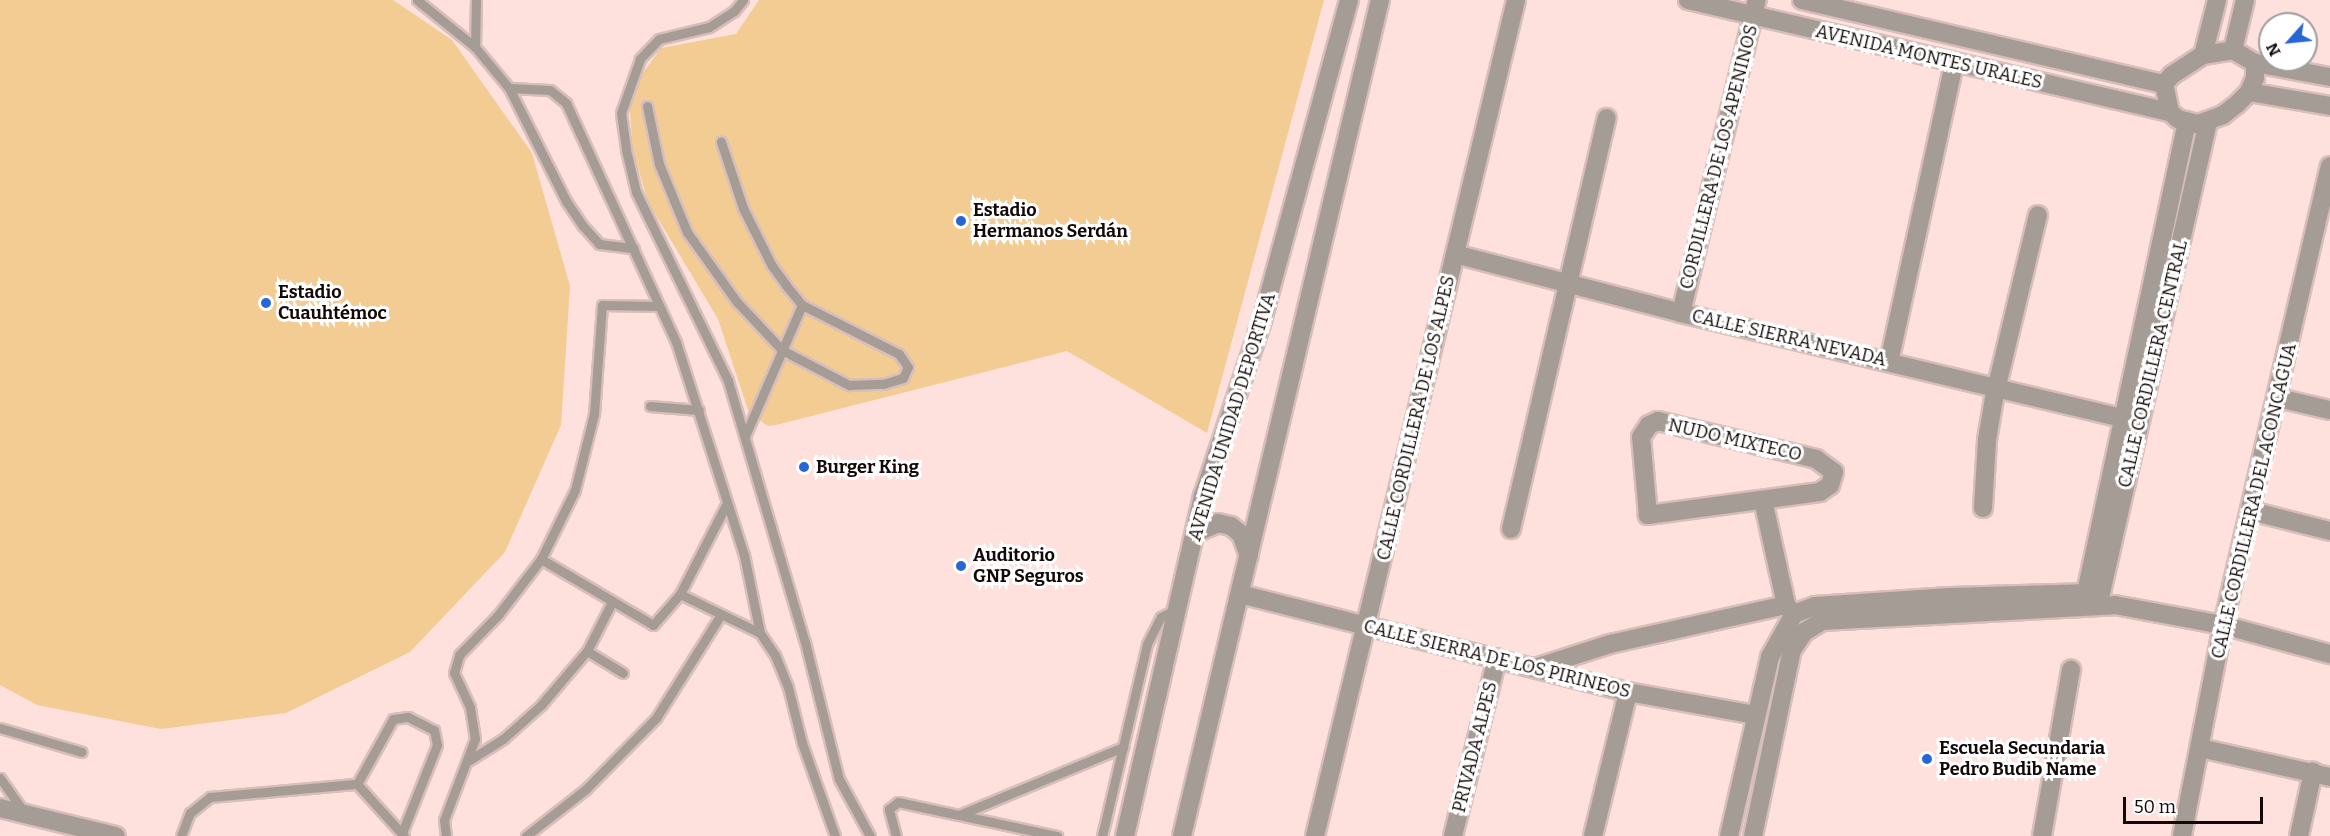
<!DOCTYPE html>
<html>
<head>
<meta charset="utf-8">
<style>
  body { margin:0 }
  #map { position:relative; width:2330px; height:836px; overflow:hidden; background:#fee0dc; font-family:Bitter,serif }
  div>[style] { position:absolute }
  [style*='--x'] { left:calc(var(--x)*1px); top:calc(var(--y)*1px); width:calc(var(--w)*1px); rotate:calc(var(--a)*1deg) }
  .green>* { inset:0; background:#f2cc93 }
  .roads { filter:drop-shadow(2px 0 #d8beba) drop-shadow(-2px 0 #d8beba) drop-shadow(0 2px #d8beba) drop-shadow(0 -2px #d8beba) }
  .service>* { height:9px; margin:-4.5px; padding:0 4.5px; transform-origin:4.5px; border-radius:4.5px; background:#a69c96 }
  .minor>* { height:18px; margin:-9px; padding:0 9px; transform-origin:9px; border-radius:9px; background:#a69c96 }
  .tertiary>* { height:18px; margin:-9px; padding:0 9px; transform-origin:9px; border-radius:9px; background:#a69c96 }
  .dots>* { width:16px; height:16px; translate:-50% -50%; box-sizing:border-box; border:3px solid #fff; border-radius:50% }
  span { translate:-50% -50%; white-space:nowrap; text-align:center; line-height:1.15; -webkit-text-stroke:6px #fff; paint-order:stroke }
  .street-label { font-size:18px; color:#120908 }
  .poi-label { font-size:18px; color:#120908; font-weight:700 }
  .left { translate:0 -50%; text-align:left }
  .north { position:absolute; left:2258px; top:12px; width:60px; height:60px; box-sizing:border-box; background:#fff; border:2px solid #a09d9c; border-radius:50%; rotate:243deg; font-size:16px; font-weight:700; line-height:24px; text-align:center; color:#120908 }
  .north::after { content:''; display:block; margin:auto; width:21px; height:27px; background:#2667d3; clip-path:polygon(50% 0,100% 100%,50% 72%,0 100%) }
  .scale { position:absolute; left:2123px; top:797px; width:140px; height:27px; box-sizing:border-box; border:3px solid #120908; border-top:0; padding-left:8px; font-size:18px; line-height:21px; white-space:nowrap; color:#120908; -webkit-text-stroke:4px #fff; paint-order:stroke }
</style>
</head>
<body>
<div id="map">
  <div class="green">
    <div style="clip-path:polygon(0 0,393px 0,452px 40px,532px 153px,570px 286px,561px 425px,505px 552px,410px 652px,286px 713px,161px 729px,37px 705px,0 685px)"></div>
    <div style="clip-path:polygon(759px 0,1324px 0,1207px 433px,1067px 351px,776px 425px,768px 426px,749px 413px,718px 319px,648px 202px,633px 151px,629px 102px,637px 81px,661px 48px,736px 34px)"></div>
  </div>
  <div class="roads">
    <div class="service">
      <div style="--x:417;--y:0;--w:75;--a:39"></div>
      <div style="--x:475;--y:47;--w:53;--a:50.3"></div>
      <div style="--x:509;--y:88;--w:127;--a:63.2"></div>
      <div style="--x:566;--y:201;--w:30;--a:56"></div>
      <div style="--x:583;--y:226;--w:24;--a:48"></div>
      <div style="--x:599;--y:244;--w:35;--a:7"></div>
      <div style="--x:743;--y:0;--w:14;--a:129"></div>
      <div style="--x:734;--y:11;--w:30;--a:147"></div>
      <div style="--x:709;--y:27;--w:51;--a:166.5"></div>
      <div style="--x:659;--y:39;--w:28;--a:134"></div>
      <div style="--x:640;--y:59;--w:57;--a:109.4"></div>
      <div style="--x:621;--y:113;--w:37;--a:82"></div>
      <div style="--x:626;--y:150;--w:43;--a:76.6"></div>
      <div style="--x:636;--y:192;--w:210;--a:64"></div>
      <div style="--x:728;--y:381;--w:272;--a:73.6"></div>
      <div style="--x:805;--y:642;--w:141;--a:76.1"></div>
      <div style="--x:839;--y:779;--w:65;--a:61.5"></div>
      <div style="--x:475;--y:47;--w:47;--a:-88.8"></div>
      <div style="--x:509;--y:88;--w:41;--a:2.8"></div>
      <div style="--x:550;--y:90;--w:21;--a:39"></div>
      <div style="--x:566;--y:103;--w:263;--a:65.3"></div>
      <div style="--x:676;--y:342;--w:224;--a:72.3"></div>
      <div style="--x:744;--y:555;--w:80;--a:78.4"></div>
      <div style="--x:760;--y:633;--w:27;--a:56"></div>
      <div style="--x:775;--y:655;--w:35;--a:68"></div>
      <div style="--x:788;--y:687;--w:58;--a:76"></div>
      <div style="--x:802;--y:743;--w:99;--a:70.5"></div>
      <div style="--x:647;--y:106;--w:59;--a:78.3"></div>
      <div style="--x:659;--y:164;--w:74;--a:67.6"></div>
      <div style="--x:687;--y:232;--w:86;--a:54.5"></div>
      <div style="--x:737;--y:302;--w:66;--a:46.8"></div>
      <div style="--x:782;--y:350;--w:76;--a:27.6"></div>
      <div style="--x:849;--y:385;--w:34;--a:-2"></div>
      <div style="--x:883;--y:384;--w:21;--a:-17"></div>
      <div style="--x:903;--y:378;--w:12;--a:-66"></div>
      <div style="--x:908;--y:367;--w:16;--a:-125"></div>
      <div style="--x:899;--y:354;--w:109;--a:-153.2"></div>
      <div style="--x:802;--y:305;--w:26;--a:-129"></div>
      <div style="--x:786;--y:285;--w:24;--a:-126"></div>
      <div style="--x:772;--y:266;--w:65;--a:-116.6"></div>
      <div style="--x:743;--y:208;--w:70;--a:-108.4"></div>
      <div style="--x:650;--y:406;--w:49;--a:4.7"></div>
      <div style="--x:745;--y:436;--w:143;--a:-66.5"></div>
      <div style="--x:541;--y:559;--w:130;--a:30.5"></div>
      <div style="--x:653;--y:625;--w:41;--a:-48.9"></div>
      <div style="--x:680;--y:594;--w:89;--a:26"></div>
      <div style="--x:680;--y:594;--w:102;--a:-62.7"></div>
      <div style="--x:587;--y:651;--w:42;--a:31.4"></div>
      <div style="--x:0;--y:728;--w:85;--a:16.3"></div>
      <div style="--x:468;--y:761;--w:41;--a:-32.2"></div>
      <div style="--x:503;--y:739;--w:51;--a:-41.8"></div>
      <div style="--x:541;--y:705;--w:71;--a:-49.6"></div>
      <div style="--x:587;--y:651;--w:55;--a:-63"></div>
      <div style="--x:0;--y:778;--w:42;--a:54.8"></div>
      <div style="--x:357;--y:784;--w:74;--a:-61"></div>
      <div style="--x:393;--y:719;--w:15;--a:-8"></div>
      <div style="--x:408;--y:717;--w:29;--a:27"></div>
      <div style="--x:434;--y:730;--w:15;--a:79"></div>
      <div style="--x:437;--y:745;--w:95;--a:111.7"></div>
      <div style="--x:959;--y:815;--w:178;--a:-22.5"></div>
      <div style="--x:181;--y:836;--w:25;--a:-69"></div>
      <div style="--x:190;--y:813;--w:26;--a:-39"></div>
      <div style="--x:210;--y:797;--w:148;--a:-5.1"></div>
      <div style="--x:357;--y:784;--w:70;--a:47.9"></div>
      <div style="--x:446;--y:836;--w:16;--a:-97"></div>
      <div style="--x:444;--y:820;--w:87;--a:-69.1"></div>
      <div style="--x:475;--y:739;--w:32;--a:-99"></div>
      <div style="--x:470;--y:707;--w:38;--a:-115"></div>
      <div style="--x:454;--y:673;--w:19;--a:-74"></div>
      <div style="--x:459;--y:655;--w:56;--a:-45.7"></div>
      <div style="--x:498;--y:615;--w:71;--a:-52.5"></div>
      <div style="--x:541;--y:559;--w:77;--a:-63.8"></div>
      <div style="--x:575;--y:490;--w:78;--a:-76"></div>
      <div style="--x:594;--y:414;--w:109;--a:-85.8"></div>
      <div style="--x:602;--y:305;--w:56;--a:1"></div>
      <div style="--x:526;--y:836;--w:76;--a:-38.1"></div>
      <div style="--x:586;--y:789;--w:100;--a:-45.4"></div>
      <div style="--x:656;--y:718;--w:120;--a:-57.9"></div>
      <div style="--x:896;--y:836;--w:28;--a:-105"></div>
      <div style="--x:889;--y:809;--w:11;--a:-38"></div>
      <div style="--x:898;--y:802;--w:163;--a:12.1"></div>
      <div style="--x:1102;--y:836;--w:197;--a:-76.8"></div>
      <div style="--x:1147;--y:644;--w:30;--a:-63"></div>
      <div style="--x:1161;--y:617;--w:18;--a:-27"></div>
    </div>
    <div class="minor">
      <div style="--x:1688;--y:0;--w:495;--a:13.1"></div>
      <div style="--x:1802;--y:0;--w:372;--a:13.1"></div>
      <div style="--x:2233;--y:50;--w:26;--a:31"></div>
      <div style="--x:2255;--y:63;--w:15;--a:90"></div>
      <div style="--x:2255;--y:78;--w:15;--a:113"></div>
      <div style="--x:2249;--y:92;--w:17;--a:135"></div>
      <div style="--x:2237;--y:104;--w:18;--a:142"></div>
      <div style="--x:2223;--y:115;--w:27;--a:160"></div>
      <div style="--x:2198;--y:124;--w:21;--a:-166"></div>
      <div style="--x:2178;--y:119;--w:11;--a:-139"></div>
      <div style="--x:2170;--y:112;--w:29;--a:-102"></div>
      <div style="--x:2164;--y:84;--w:12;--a:-48"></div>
      <div style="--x:2172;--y:75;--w:37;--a:-33"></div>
      <div style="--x:2203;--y:55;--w:30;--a:-9"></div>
      <div style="--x:2233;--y:50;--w:51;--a:-76.5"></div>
      <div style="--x:2203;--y:55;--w:57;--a:-75.7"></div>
      <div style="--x:2255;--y:63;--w:76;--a:10.6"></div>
      <div style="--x:2249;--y:92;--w:82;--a:9.8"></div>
      <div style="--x:1455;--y:254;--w:234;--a:14.6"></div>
      <div style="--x:1681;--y:313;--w:456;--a:13.4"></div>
      <div style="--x:1681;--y:313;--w:322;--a:-76.4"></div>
      <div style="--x:1889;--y:362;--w:306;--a:-77.7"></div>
      <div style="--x:2278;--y:398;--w:53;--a:13"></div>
      <div style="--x:1658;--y:421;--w:163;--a:13.5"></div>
      <div style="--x:1816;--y:459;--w:22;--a:36"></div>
      <div style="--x:1834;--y:472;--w:14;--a:107"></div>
      <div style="--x:1830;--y:485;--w:12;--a:145"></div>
      <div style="--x:1820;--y:492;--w:174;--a:172.4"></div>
      <div style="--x:1648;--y:515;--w:78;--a:-95.1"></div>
      <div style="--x:1641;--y:437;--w:14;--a:-56"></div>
      <div style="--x:1649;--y:425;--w:10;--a:-24"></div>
      <div style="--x:1763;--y:500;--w:107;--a:77.6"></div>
      <div style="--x:1786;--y:605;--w:11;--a:49"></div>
      <div style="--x:1983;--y:508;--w:68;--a:-86.6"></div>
      <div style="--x:1987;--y:440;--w:43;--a:-80.5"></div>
      <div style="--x:1994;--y:398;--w:188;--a:-76.5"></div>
      <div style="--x:2251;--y:511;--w:81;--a:14.2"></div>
      <div style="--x:1511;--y:529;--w:422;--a:-76.9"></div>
      <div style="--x:1240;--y:594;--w:400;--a:14.2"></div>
      <div style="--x:1628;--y:692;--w:130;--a:10.2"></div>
      <div style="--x:2084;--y:602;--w:490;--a:-77.9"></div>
      <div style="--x:2098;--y:606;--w:496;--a:-77.2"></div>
      <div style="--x:1538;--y:667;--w:76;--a:-17.7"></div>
      <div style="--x:1610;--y:644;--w:180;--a:-12.5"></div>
      <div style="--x:2200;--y:748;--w:133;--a:12.6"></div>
      <div style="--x:1315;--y:836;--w:860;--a:-76.48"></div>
      <div style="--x:1453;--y:836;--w:183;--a:-76.1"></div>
      <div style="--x:1593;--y:836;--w:148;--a:-76.3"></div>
      <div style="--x:1729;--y:836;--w:184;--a:-77.1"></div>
      <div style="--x:1770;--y:657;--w:49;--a:-60.8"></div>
      <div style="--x:1794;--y:614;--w:22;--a:-21"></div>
      <div style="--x:1815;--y:606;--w:135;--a:-3.8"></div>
      <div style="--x:1950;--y:597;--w:140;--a:-1.6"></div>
      <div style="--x:1753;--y:836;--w:190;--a:-78.2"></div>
      <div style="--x:1792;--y:650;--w:22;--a:-56"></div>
      <div style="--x:1804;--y:632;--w:21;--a:-31"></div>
      <div style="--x:1822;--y:621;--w:293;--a:-3.1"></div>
      <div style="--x:2115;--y:605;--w:110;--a:10.5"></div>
      <div style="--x:2223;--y:625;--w:111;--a:15.2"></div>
      <div style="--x:2042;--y:836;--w:169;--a:-80.1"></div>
      <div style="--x:2182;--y:836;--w:215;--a:-79"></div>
      <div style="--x:2223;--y:625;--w:471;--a:-76.9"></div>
      <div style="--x:2299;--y:836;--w:66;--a:-77.7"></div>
    </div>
    <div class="tertiary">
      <div style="--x:1195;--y:533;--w:25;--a:-23"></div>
      <div style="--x:1218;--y:523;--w:13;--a:13"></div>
      <div style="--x:1231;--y:526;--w:13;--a:39"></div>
      <div style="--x:1241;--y:534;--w:23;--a:70"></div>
      <div style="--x:0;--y:808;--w:119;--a:13.6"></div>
      <div style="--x:1125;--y:836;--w:349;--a:-77.1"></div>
      <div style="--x:1203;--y:496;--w:182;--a:-71.4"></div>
      <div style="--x:1261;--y:324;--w:336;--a:-74.8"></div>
      <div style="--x:1182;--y:836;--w:859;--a:-76.68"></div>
    </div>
  </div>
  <div class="dots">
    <div style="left:961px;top:221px;background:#2667d3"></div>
    <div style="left:266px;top:303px;background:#2667d3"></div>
    <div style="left:804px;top:467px;background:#2667d3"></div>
    <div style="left:961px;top:566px;background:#2667d3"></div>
    <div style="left:1927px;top:759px;background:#2667d3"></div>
  </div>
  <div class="street-label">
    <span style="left:1929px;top:57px;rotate:13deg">AVENIDA MONTES URALES</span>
    <span style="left:1719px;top:157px;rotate:-76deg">CORDILLERA DE LOS APENINOS</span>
    <span style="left:1789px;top:338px;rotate:13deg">CALLE SIERRA NEVADA</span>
    <span style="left:2153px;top:364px;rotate:-77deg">CALLE CORDILLERA CENTRAL</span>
    <span style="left:1232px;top:417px;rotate:-73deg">AVENIDA UNIDAD DEPORTIVA</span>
    <span style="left:1416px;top:418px;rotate:-77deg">CALLE CORDILLERA DE LOS ALPES</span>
    <span style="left:1735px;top:440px;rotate:13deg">NUDO MIXTECO</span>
    <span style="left:2254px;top:501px;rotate:-77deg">CALLE CORDILLERA DEL ACONCAGUA</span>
    <span style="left:1497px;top:659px;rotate:14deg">CALLE SIERRA DE LOS PIRINEOS</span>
    <span style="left:1475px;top:747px;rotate:-76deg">PRIVADA ALPES</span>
  </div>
  <div class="poi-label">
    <span class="left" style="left:973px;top:221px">Estadio<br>Hermanos Serdán</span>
    <span class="left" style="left:278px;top:303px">Estadio<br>Cuauhtémoc</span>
    <span class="left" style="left:816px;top:467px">Burger King</span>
    <span class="left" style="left:973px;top:566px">Auditorio<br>GNP Seguros</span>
    <span class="left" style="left:1939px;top:759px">Escuela Secundaria<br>Pedro Budib Name</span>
  </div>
  <div class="north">N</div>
  <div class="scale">50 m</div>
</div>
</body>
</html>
